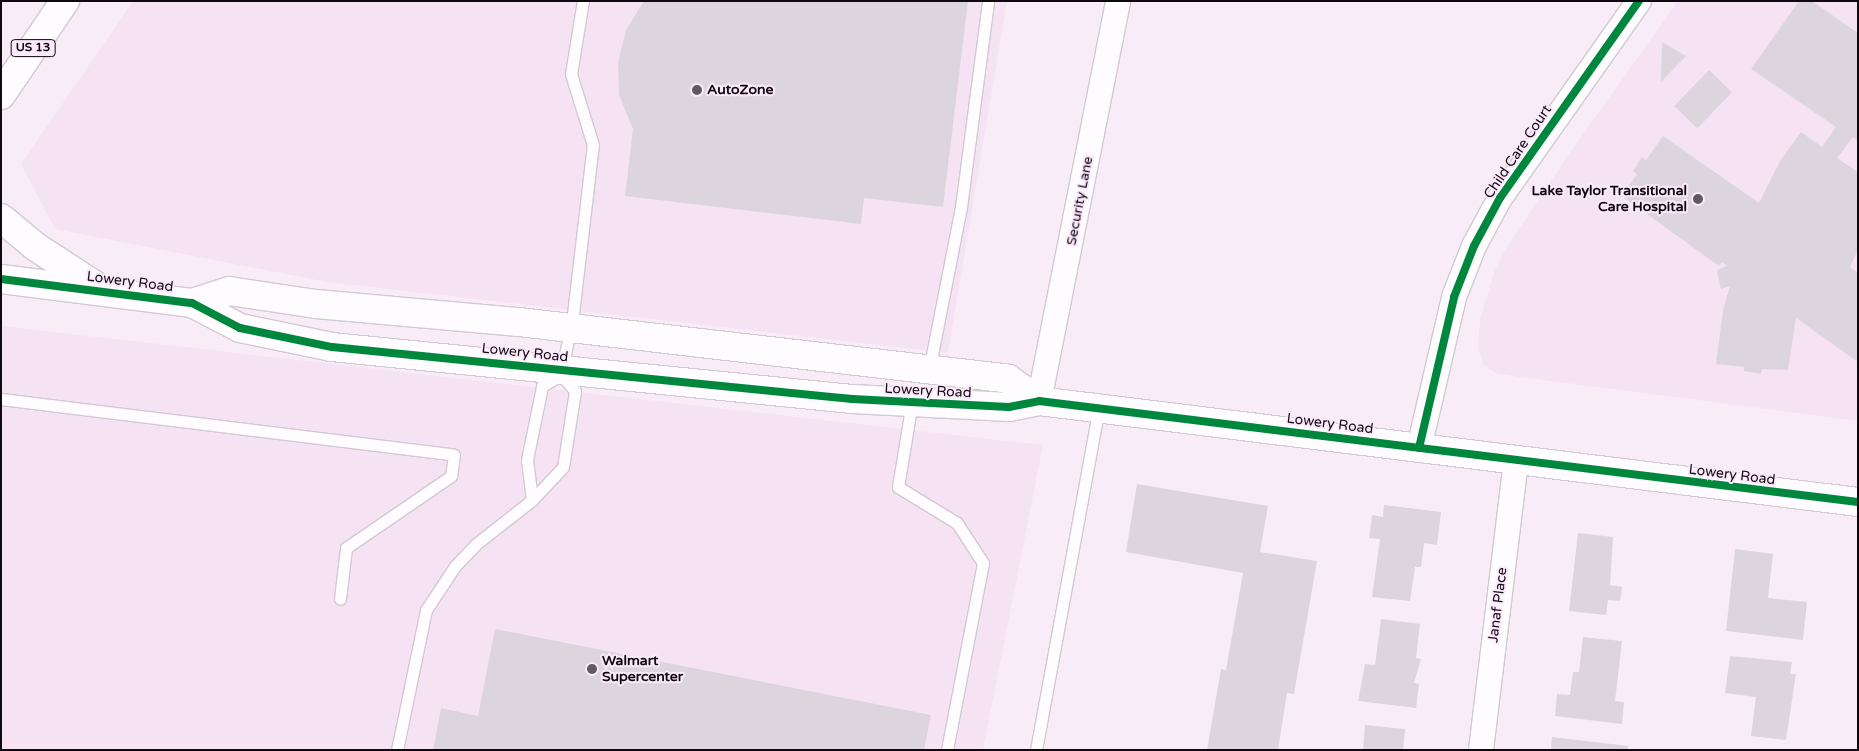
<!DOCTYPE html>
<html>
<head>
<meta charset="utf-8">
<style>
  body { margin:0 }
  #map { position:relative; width:1859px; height:751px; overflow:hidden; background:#f8edf7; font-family:"Varela Round",sans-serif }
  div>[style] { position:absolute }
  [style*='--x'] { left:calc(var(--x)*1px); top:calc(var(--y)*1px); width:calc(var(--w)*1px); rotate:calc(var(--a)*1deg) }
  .built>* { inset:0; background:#f5e3f4 }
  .building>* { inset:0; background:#dcd5de; transform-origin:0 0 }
  .roads { filter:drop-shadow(1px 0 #d2c9d1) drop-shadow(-1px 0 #d2c9d1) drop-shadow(0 1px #d2c9d1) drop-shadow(0 -1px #d2c9d1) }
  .service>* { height:11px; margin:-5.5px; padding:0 5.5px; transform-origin:5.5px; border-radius:5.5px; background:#fefcfe }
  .minor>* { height:24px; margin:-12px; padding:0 12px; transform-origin:12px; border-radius:12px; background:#fefcfe }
  .tertiary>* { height:28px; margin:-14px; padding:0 14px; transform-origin:14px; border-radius:14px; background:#fefcfe }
  .primary>* { height:28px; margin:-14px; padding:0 14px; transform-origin:14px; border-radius:14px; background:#fefcfe }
  .cycleway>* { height:8px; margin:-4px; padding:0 4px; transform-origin:4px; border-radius:4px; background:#00873e }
  .dots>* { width:14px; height:14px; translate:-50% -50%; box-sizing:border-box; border:2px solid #fce9fb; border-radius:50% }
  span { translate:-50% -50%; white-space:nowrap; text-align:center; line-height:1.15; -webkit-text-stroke:4px #fce9fb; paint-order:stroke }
  .shield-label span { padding:1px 4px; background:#fce9fb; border:1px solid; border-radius:4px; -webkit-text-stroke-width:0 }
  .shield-label { font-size:12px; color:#0f090f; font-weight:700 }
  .poi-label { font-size:14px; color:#0f090f; font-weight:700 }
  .left { translate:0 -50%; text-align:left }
  .right { translate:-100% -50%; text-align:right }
  .street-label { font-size:14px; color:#0f090f }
  .frame { position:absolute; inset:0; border:2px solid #0f090f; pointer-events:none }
</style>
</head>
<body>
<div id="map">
  <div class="built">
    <div style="clip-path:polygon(133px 1px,1007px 1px,948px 353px,327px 282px,55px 229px,21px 164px)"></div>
    <div style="clip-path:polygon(1678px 1px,1858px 1px,1858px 421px,1497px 374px,1483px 364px,1478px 348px,1480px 320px,1494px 272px,1504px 251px,1573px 148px)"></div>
    <div style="clip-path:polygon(1px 326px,1043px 445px,983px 750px,1px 750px)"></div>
  </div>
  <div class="building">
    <div style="clip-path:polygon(644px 1px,968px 1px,943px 207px,864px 198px,861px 224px,625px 196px,633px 129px,619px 95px,618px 62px,626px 30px)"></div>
    <div style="clip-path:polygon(1799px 1px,1812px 1px,1858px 33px,1858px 141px,1853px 137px,1837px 158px,1858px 172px,1858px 250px,1850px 267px,1858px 273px,1858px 362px,1796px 318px,1788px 370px,1762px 369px,1761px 374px,1744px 371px,1744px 367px,1716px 364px,1723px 311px,1730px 286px,1721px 289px,1717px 270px,1727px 266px,1722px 262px,1719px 266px,1622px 196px,1637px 174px,1633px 171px,1642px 157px,1646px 160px,1663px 136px,1759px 203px,1780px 161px,1801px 132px,1822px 147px,1836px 127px,1751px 69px)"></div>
    <div style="clip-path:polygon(1662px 42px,1686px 56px,1661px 82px)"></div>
    <div style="left:1709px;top:70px;width:32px;height:50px;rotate:44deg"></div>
    <div style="clip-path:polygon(1137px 484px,1268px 506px,1260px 552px,1317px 561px,1294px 694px,1287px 693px,1278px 750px,1207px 750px,1221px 669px,1226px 670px,1243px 573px,1126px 552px)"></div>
    <div style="clip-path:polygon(1384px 505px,1441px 512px,1437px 545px,1424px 543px,1421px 567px,1415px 567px,1410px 601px,1372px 597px,1380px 539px,1369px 538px,1372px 515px,1383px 517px)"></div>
    <div style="clip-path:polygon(1578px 533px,1613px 537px,1610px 585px,1622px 587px,1620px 601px,1608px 600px,1606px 615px,1569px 611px)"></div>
    <div style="clip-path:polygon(1735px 549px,1773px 554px,1768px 598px,1807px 602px,1803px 640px,1726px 631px)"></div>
    <div style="clip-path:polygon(1381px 619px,1420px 624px,1416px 658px,1421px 659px,1414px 683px,1419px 684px,1416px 708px,1358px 701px,1365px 664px,1375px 665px)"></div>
    <div style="clip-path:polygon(495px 629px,931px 715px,924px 750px,433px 750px,441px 708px,478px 716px)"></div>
    <div style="clip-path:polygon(1583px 637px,1622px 641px,1615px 701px,1624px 702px,1622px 724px,1555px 716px,1557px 694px,1570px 695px,1573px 672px,1579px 672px)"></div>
    <div style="clip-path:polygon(1730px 656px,1792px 662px,1790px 674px,1796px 674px,1786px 740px,1751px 736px,1756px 697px,1725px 693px)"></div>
    <div style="clip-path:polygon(1365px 725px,1405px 729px,1403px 750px,1363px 750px)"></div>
    <div style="clip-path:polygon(1552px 737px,1628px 746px,1628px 750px,1551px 750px)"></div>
  </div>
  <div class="roads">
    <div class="service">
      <div style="--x:929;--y:370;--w:166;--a:-78.9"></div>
      <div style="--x:961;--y:207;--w:208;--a:-82.5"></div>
      <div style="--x:1;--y:399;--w:456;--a:7"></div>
      <div style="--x:454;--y:455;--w:21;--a:98"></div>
      <div style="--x:451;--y:476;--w:127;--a:145.6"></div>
      <div style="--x:346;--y:548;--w:51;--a:96.7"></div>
      <div style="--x:912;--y:402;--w:86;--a:99.4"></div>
      <div style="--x:898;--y:487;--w:69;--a:31.4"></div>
      <div style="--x:957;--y:523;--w:48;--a:57"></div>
      <div style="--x:983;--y:563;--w:190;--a:100.9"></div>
      <div style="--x:532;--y:500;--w:40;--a:-97.1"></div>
      <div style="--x:527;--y:460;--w:76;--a:-78.5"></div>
      <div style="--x:542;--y:386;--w:22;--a:-30"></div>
      <div style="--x:561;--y:375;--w:5;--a:-79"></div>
      <div style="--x:562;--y:370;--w:57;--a:-78.9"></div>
      <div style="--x:573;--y:314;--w:170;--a:-83.3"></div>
      <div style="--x:593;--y:145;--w:74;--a:-107.2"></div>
      <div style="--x:571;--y:74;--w:74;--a:-80.7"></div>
      <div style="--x:397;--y:750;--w:143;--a:-78.3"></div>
      <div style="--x:426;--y:610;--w:53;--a:-56.6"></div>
      <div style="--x:455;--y:566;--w:30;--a:-46"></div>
      <div style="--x:476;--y:544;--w:71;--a:-38.2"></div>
      <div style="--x:532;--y:500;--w:45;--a:-46.8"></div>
      <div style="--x:563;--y:467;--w:77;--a:-81"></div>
      <div style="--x:575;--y:391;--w:21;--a:-131"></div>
      <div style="--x:1036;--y:750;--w:348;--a:-79.6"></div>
    </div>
    <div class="minor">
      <div style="--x:1039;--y:401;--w:408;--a:-78.8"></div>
      <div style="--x:1419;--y:448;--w:155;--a:-76.9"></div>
      <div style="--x:1454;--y:297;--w:55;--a:-68.6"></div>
      <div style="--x:1474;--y:246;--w:55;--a:-61.6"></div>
      <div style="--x:1500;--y:198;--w:241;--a:-54.8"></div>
      <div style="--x:1481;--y:750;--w:292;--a:-83.1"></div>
    </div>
    <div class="tertiary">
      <div style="--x:1;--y:279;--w:193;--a:7.2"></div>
      <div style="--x:192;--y:303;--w:54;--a:27.5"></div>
      <div style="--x:240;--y:328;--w:94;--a:11.7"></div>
      <div style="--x:332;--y:347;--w:523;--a:5.71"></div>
      <div style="--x:852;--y:399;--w:157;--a:2.9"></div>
      <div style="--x:1009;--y:407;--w:31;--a:-11"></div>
      <div style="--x:1039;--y:401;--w:825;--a:7.03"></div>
      <div style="--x:192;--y:303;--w:39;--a:-18"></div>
      <div style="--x:229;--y:291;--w:88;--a:8.5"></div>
      <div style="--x:316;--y:304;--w:204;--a:5.1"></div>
      <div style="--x:519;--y:322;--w:492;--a:6.6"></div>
      <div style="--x:1008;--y:379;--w:38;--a:35"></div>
    </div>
    <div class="primary">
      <div style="--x:1;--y:95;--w:114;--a:-55.8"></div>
      <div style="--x:1;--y:218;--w:45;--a:39.6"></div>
      <div style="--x:36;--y:247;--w:82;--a:33.1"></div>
    </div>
  </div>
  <div class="cycleway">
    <div style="--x:1;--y:279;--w:193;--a:7.2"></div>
    <div style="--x:192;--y:303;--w:54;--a:27.5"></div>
    <div style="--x:240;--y:328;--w:94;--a:11.7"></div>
    <div style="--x:332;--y:347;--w:523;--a:5.71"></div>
    <div style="--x:852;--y:399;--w:157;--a:2.9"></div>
    <div style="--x:1009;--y:407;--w:31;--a:-11"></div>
    <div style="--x:1039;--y:401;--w:825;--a:7.03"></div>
    <div style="--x:1419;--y:448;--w:155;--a:-76.9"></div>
    <div style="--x:1454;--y:297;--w:55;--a:-68.6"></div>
    <div style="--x:1474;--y:246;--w:55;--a:-61.6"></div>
    <div style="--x:1500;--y:198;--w:241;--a:-54.8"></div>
  </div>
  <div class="dots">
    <div style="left:697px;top:90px;background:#615960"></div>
    <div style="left:1698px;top:199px;background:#615960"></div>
    <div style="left:592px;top:669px;background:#615960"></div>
  </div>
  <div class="shield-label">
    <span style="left:33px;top:48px">US 13</span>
  </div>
  <div class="poi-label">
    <span class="left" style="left:707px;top:90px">AutoZone</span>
    <span class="right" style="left:1687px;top:199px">Lake Taylor Transitional<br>Care Hospital</span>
    <span class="left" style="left:602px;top:669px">Walmart<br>Supercenter</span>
  </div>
  <div class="street-label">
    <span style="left:1518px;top:152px;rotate:-56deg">Child Care Court</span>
    <span style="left:1080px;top:201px;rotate:-79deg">Security Lane</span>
    <span style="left:130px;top:282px;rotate:7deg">Lowery Road</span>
    <span style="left:525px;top:353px;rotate:6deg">Lowery Road</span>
    <span style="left:928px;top:391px;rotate:3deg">Lowery Road</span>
    <span style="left:1330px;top:424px;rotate:7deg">Lowery Road</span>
    <span style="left:1732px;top:475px;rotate:7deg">Lowery Road</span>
    <span style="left:1498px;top:605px;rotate:-83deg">Janaf Place</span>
  </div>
  <div class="frame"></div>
</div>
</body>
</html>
